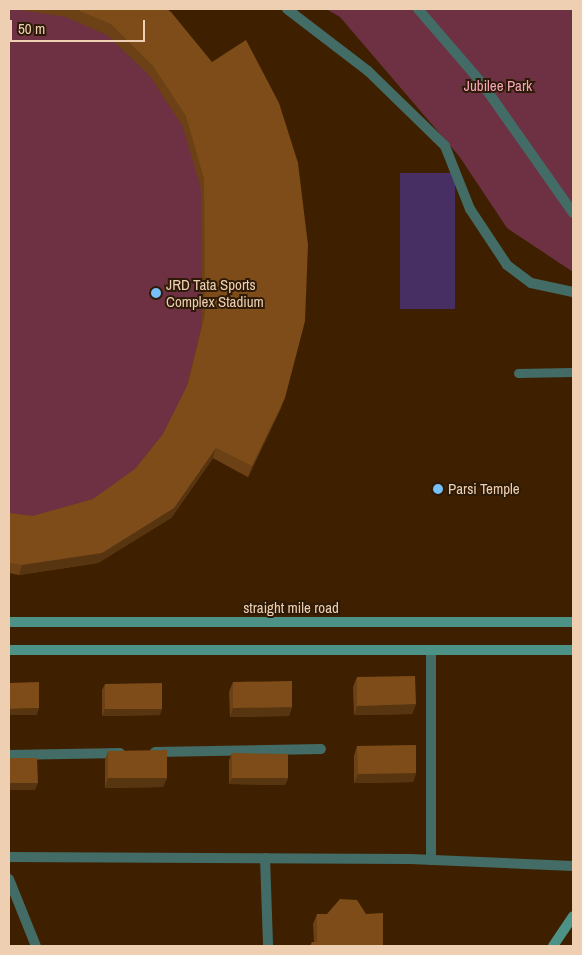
<!DOCTYPE html>
<html>
<head>
<meta charset="utf-8">
<style>
	body { margin:0 }
	#map { position:relative; width:582px; height:955px; overflow:hidden; background:#3e2000; font-family:"Archivo Narrow",sans-serif }
	div>[style] { position:absolute }
	.green>* { inset:0; background:#6e3043 }
	.water>* { inset:0; background:#472e63 }
	.lane>* { height:9px; margin:-4.5px; padding:0 4.5px; transform-origin:4.5px; border-radius:4.5px; background:#426c65 }
	.street>* { height:10px; margin:-5px; padding:0 5px; transform-origin:5px; border-radius:5px; background:#426c65 }
	.secondary>* { height:10px; margin:-5px; padding:0 5px; transform-origin:5px; border-radius:5px; background:#4c9287 }
	.wall>* { inset:0; background:#6c4115 }
	.shaded-wall>* { inset:0; background:#583511 }
	.building>* { inset:0; background:#7d4c18 }
	.dots>* { width:14px; height:14px; translate:-50% -50%; box-sizing:border-box; border:2px solid #2d1a07; border-radius:50% }
	span { translate:-50% -50%; white-space:nowrap; text-align:center; line-height:1.15; -webkit-text-stroke:4px #2d1a07; paint-order:stroke }
	.park-label { font-size:15px; color:#f6a6ba }
	.poi-label { font-size:15px; color:#efcfb2 }
	.left { translate:0 -50%; text-align:left }
	.street-label { font-size:15px; color:#efcfb2 }
	.frame { position:absolute; inset:0; border:10px solid #efcfb2; pointer-events:none }
	.scale { position:absolute; left:10px; top:20px; width:135px; height:22px; box-sizing:border-box; border:2px solid #efcfb2; border-top:0; padding-left:6px; font-size:15px; line-height:18px; white-space:nowrap; color:#efcfb2; -webkit-text-stroke:4px #2d1a07; paint-order:stroke }
</style>
</head>
<body>
<div id="map">
	<div class="green">
		<div style="clip-path:polygon(9px 9px,152px 9px,302px 331px,281px 408px,248px 477px,213px 458px,171px 518px,9px 573px)"></div>
		<div style="clip-path:polygon(326px 9px,573px 9px,573px 272px,507px 228px,459px 156px,340px 17px)"></div>
	</div>
	<div class="water">
		<div style="clip-path:polygon(400px 173px,455px 173px,455px 309px,400px 309px)"></div>
	</div>
	<div class="lane">
		<div style="left:518px;top:373px;width:55px;rotate:-1deg"></div>
	</div>
	<div class="street">
		<div style="left:287px;top:9px;width:102px;rotate:37.4deg"></div>
		<div style="left:368px;top:71px;width:107px;rotate:44.2deg"></div>
		<div style="left:445px;top:146px;width:68px;rotate:68.4deg"></div>
		<div style="left:470px;top:209px;width:67px;rotate:56.5deg"></div>
		<div style="left:507px;top:265px;width:30px;rotate:37deg"></div>
		<div style="left:531px;top:283px;width:43px;rotate:12.1deg"></div>
		<div style="left:418px;top:9px;width:96px;rotate:49.2deg"></div>
		<div style="left:481px;top:82px;width:160px;rotate:54.9deg"></div>
		<div style="left:431px;top:651px;width:209px;rotate:90deg"></div>
		<div style="left:155px;top:752px;width:166px;rotate:-1deg"></div>
		<div style="left:9px;top:755px;width:111px;rotate:-1deg"></div>
		<div style="left:9px;top:857px;width:401px;rotate:0.3deg"></div>
		<div style="left:410px;top:859px;width:163px;rotate:2.5deg"></div>
		<div style="left:265px;top:858px;width:88px;rotate:88deg"></div>
		<div style="left:9px;top:879px;width:72px;rotate:68.1deg"></div>
	</div>
	<div class="secondary">
		<div style="left:9px;top:622px;width:564px"></div>
		<div style="left:9px;top:650px;width:564px"></div>
		<div style="left:553px;top:946px;width:36px;rotate:-56deg"></div>
	</div>
	<div class="wall">
		<div style="clip-path:polygon(14px 9px,167px 9px,281px 408px,248px 477px,213px 458px,171px 518px,98px 563px,19px 575px,9px 573px,9px 513px,33px 516px,93px 499px,135px 469px,163px 434px,186px 389px,202px 324px,201px 189px,183px 127px,150px 76px,107px 35px,66px 17px)"></div>
		<div style="clip-path:polygon(357px 677px,416px 704px,412px 714px,354px 715px,353px 687px)"></div>
		<div style="clip-path:polygon(233px 682px,292px 707px,289px 716px,230px 717px,229px 692px)"></div>
		<div style="clip-path:polygon(105px 684px,160px 715px,102px 716px,102px 690px)"></div>
		<div style="clip-path:polygon(357px 746px,416px 773px,413px 782px,354px 783px,354px 756px)"></div>
		<div style="clip-path:polygon(108px 751px,167px 778px,163px 787px,105px 788px,105px 760px)"></div>
		<div style="clip-path:polygon(232px 753px,288px 778px,285px 785px,229px 784px,229px 760px)"></div>
		<div style="clip-path:polygon(317px 914px,383px 946px,310px 946px,312px 942px,314px 942px,313px 924px)"></div>
	</div>
	<div class="shaded-wall">
		<div style="clip-path:polygon(285px 398px,281px 408px,248px 477px,252px 466px)"></div>
		<div style="clip-path:polygon(216px 448px,213px 458px,171px 518px,98px 563px,19px 575px,22px 565px)"></div>
		<div style="clip-path:polygon(416px 704px,412px 714px,354px 715px,357px 706px)"></div>
		<div style="clip-path:polygon(292px 707px,289px 716px,230px 717px,233px 708px)"></div>
		<div style="clip-path:polygon(39px 708px,37px 715px,9px 715px,9px 709px)"></div>
		<div style="clip-path:polygon(105px 709px,162px 709px,160px 715px,102px 716px)"></div>
		<div style="clip-path:polygon(416px 773px,413px 782px,354px 783px,358px 774px)"></div>
		<div style="clip-path:polygon(108px 778px,167px 778px,163px 787px,105px 788px)"></div>
		<div style="clip-path:polygon(232px 778px,288px 778px,285px 785px,229px 784px)"></div>
		<div style="clip-path:polygon(9px 783px,38px 783px,35px 790px,9px 790px)"></div>
	</div>
	<div class="building">
		<div style="clip-path:polygon(75px 9px,167px 9px,171px 12px,212px 62px,246px 40px,279px 103px,298px 163px,308px 245px,305px 321px,285px 398px,252px 466px,216px 448px,174px 508px,102px 553px,22px 565px,9px 563px,9px 513px,33px 516px,93px 499px,135px 469px,163px 434px,188px 384px,205px 314px,204px 179px,186px 116px,153px 66px,111px 24px)"></div>
		<div style="clip-path:polygon(415px 676px,416px 704px,357px 706px,357px 677px)"></div>
		<div style="clip-path:polygon(292px 681px,292px 707px,233px 708px,233px 682px)"></div>
		<div style="clip-path:polygon(39px 682px,39px 708px,9px 709px,9px 683px)"></div>
		<div style="clip-path:polygon(162px 683px,162px 709px,105px 709px,105px 684px)"></div>
		<div style="clip-path:polygon(416px 745px,416px 773px,358px 774px,357px 746px)"></div>
		<div style="clip-path:polygon(167px 750px,167px 778px,108px 778px,108px 751px)"></div>
		<div style="clip-path:polygon(232px 753px,288px 754px,288px 778px,232px 778px)"></div>
		<div style="clip-path:polygon(9px 758px,37px 758px,38px 783px,9px 783px)"></div>
		<div style="clip-path:polygon(340px 899px,357px 900px,366px 914px,383px 913px,383px 946px,311px 946px,312px 942px,317px 942px,317px 914px,327px 914px)"></div>
	</div>
	<div class="dots">
		<div style="left:156px;top:293px;background:#77bff7"></div>
		<div style="left:438px;top:489px;background:#77bff7"></div>
	</div>
	<div class="park-label">
		<span style="left:498px;top:86px">Jubilee Park</span>
	</div>
	<div class="poi-label">
		<span class="left" style="left:166px;top:293px">JRD Tata Sports<br>Complex Stadium</span>
		<span class="left" style="left:448px;top:489px">Parsi Temple</span>
	</div>
	<div class="street-label">
		<span style="left:291px;top:608px">straight mile road</span>
	</div>
	<div class="frame"></div>
	<div class="scale">50 m</div>
</div>
</body>
</html>
